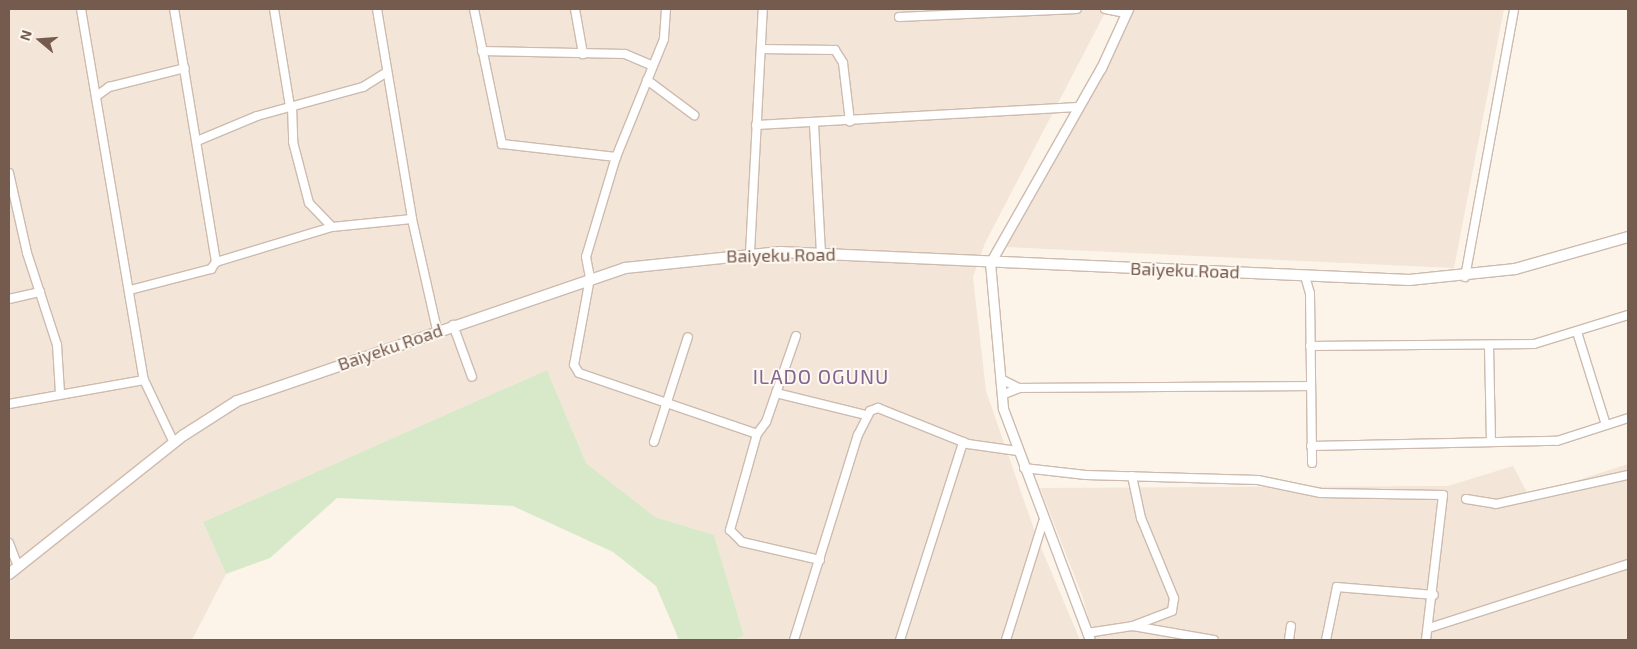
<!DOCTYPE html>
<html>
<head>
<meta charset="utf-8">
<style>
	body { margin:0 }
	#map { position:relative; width:1637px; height:649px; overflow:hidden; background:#fcf4e9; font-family:"Exo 2",sans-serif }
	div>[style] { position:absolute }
	.residential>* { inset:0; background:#f3e5d8 }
	.green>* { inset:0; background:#d7e9c8 }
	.roads { filter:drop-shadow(1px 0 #cdbbaf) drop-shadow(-1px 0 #cdbbaf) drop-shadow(0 1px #cdbbaf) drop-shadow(0 -1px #cdbbaf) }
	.minor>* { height:8px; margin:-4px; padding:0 4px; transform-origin:4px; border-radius:4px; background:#fff }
	.tertiary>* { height:9px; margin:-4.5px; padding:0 4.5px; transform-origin:4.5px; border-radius:4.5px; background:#fff }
	.secondary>* { height:10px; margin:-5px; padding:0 5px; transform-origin:5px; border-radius:5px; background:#fff }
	span { translate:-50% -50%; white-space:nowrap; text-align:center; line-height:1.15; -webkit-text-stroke:4px #fef8f0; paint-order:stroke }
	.street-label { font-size:18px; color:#755a4e }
	.quarter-label { font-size:20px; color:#806691; letter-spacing:1px }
	.frame { position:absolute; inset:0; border:10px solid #755a4e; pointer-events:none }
	.north { position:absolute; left:15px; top:15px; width:50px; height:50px; -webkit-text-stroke:4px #fef8f0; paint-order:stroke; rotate:288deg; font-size:14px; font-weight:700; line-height:20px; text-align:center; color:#755a4e }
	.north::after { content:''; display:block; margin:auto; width:18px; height:22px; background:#755a4e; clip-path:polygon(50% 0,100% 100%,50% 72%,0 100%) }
</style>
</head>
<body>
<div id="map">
	<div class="residential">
		<div style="clip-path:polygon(9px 9px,1107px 9px,985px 243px,973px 277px,986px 391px,1037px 538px,1080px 640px,734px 640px,744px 636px,714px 535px,655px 517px,586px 463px,547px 370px,203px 522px,226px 574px,192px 640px,9px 640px)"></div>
		<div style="clip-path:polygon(1132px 9px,1504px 9px,1454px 268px,1005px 247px,1111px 56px)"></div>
		<div style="clip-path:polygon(1628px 464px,1628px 640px,1094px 640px,1082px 595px,1040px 488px,1448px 486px,1513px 466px,1529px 496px)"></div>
	</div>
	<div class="green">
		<div style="clip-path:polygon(547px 370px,586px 463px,655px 517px,714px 535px,744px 636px,734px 640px,679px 640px,656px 586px,613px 552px,513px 506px,337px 498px,270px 558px,226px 574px,203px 522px)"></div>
	</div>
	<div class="roads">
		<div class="minor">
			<div style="left:81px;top:9px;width:376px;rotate:80.4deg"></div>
			<div style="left:144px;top:380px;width:70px;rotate:64.5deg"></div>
			<div style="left:274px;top:9px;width:99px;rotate:80.7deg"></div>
			<div style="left:377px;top:9px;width:213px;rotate:80.5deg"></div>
			<div style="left:412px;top:219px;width:114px;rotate:77.3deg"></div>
			<div style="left:474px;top:9px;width:138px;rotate:78.3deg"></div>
			<div style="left:502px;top:144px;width:115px;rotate:6.5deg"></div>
			<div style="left:575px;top:9px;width:46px;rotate:79.9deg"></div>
			<div style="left:666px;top:9px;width:30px;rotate:94deg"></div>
			<div style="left:664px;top:39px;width:127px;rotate:112.1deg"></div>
			<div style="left:616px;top:157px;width:104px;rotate:106.7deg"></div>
			<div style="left:586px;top:257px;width:21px;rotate:79deg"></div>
			<div style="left:590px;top:278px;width:88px;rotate:100.4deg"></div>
			<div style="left:574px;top:365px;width:9px;rotate:58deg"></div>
			<div style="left:579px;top:373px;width:188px;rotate:18.9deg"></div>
			<div style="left:1105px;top:9px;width:21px;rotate:11deg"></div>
			<div style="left:899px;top:17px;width:178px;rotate:-2.6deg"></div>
			<div style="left:761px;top:49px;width:74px;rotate:0.8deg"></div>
			<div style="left:835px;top:50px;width:15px;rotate:58deg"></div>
			<div style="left:843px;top:63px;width:59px;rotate:83.2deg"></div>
			<div style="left:482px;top:51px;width:143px;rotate:1.2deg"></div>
			<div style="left:625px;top:54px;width:30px;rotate:23deg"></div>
			<div style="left:647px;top:80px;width:59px;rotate:36.7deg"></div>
			<div style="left:98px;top:95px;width:14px;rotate:-36deg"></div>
			<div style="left:109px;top:87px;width:78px;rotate:-14deg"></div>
			<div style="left:292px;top:106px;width:36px;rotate:88deg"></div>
			<div style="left:293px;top:142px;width:63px;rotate:75.3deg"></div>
			<div style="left:309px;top:203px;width:33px;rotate:46deg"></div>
			<div style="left:814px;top:124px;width:129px;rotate:86.9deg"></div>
			<div style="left:756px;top:125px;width:323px;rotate:-3.2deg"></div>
			<div style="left:197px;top:141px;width:65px;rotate:-22.6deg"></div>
			<div style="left:257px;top:116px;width:110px;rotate:-15.3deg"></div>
			<div style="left:363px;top:87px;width:28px;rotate:-32deg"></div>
			<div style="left:9px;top:173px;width:82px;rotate:77.3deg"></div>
			<div style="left:27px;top:253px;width:97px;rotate:71.9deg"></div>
			<div style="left:57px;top:345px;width:48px;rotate:86.4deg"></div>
			<div style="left:750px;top:253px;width:244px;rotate:-87deg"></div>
			<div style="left:216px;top:262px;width:121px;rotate:-16.8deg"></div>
			<div style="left:332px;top:227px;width:80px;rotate:-5.7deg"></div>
			<div style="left:1305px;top:276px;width:18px;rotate:74deg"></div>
			<div style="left:1310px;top:293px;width:170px;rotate:89.3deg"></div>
			<div style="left:1465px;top:277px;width:272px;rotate:-79.6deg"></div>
			<div style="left:130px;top:290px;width:84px;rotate:-14.5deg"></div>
			<div style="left:211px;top:269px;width:9px;rotate:-54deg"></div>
			<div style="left:216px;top:262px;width:256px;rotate:-99.4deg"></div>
			<div style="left:9px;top:299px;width:32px;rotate:-13deg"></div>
			<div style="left:453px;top:325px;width:55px;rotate:69.9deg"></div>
			<div style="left:1577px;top:332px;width:97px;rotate:72.7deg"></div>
			<div style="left:796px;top:336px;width:91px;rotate:109.2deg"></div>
			<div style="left:766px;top:422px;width:15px;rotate:127deg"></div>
			<div style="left:757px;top:434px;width:100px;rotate:105.7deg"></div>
			<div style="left:730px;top:530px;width:17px;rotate:45deg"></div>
			<div style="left:742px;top:542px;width:80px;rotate:13deg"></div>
			<div style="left:1310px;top:346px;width:224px;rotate:-0.5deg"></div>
			<div style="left:1534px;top:344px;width:98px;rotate:-17.1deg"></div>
			<div style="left:1489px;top:346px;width:94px;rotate:88.8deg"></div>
			<div style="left:1001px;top:379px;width:20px;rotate:27deg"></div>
			<div style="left:776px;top:393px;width:93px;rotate:13.7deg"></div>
			<div style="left:1002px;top:395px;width:18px;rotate:-22deg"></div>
			<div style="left:1019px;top:388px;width:292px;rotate:-0.4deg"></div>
			<div style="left:9px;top:404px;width:137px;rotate:-10.1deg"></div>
			<div style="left:654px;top:442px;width:110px;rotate:-72.1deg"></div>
			<div style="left:1311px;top:446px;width:246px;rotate:-1.2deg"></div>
			<div style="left:1557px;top:441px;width:75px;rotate:-17.9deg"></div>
			<div style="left:1024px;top:468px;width:62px;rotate:6.4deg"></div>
			<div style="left:1086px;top:475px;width:172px;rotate:1.7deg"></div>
			<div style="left:1258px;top:480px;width:64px;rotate:11.7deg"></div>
			<div style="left:1321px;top:493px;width:122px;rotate:0.9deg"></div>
			<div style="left:1443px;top:495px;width:146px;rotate:96.7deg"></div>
			<div style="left:1132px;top:476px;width:43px;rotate:77.9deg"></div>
			<div style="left:1141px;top:518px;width:87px;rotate:67.6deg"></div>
			<div style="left:1174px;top:598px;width:13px;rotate:99deg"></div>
			<div style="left:1172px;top:611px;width:42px;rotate:159deg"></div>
			<div style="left:1466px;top:499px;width:30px;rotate:9deg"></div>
			<div style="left:1496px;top:504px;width:135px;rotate:-12.4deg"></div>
			<div style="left:9px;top:543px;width:25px;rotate:69deg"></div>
			<div style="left:1429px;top:628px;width:209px;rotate:-17.8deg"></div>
			<div style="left:1087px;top:633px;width:47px;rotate:-8.7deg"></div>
			<div style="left:1133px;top:626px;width:82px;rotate:9.8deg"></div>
			<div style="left:794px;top:640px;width:215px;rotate:-72.7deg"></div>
			<div style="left:858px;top:435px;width:27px;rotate:-63deg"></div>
			<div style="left:870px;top:411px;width:9px;rotate:-21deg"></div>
			<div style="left:878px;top:408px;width:97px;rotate:21.8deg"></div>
			<div style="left:968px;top:444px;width:50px;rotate:8deg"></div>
			<div style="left:900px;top:640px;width:208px;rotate:-72.3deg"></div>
			<div style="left:1006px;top:640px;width:124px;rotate:-72.6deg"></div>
			<div style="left:1289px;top:640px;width:14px;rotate:-82deg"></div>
			<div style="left:1326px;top:640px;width:54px;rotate:-78.3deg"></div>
			<div style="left:1337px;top:587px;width:97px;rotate:4.7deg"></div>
		</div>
		<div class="tertiary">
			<div style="left:1090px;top:640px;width:248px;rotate:-110.6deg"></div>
			<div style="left:1003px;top:408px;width:146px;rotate:-95.1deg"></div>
			<div style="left:990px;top:263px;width:224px;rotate:-60.4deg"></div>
			<div style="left:1101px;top:68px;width:65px;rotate:-65.4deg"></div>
		</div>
		<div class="secondary">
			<div style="left:9px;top:574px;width:223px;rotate:-38.5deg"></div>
			<div style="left:184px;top:435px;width:63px;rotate:-32.7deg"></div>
			<div style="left:237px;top:401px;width:410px;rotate:-18.9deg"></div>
			<div style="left:625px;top:268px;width:156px;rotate:-5.9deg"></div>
			<div style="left:780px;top:252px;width:630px;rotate:2.55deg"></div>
			<div style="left:1409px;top:280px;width:107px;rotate:-5.9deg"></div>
			<div style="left:1515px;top:269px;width:117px;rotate:-15.8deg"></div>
		</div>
	</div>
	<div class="street-label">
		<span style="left:781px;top:255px;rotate:-1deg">Baiyeku Road</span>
		<span style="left:1185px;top:270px;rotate:2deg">Baiyeku Road</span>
		<span style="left:390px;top:347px;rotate:-19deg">Baiyeku Road</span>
	</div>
	<div class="quarter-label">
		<span style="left:821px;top:376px">ILADO OGUNU</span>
	</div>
	<div class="frame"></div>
	<div class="north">N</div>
</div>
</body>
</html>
